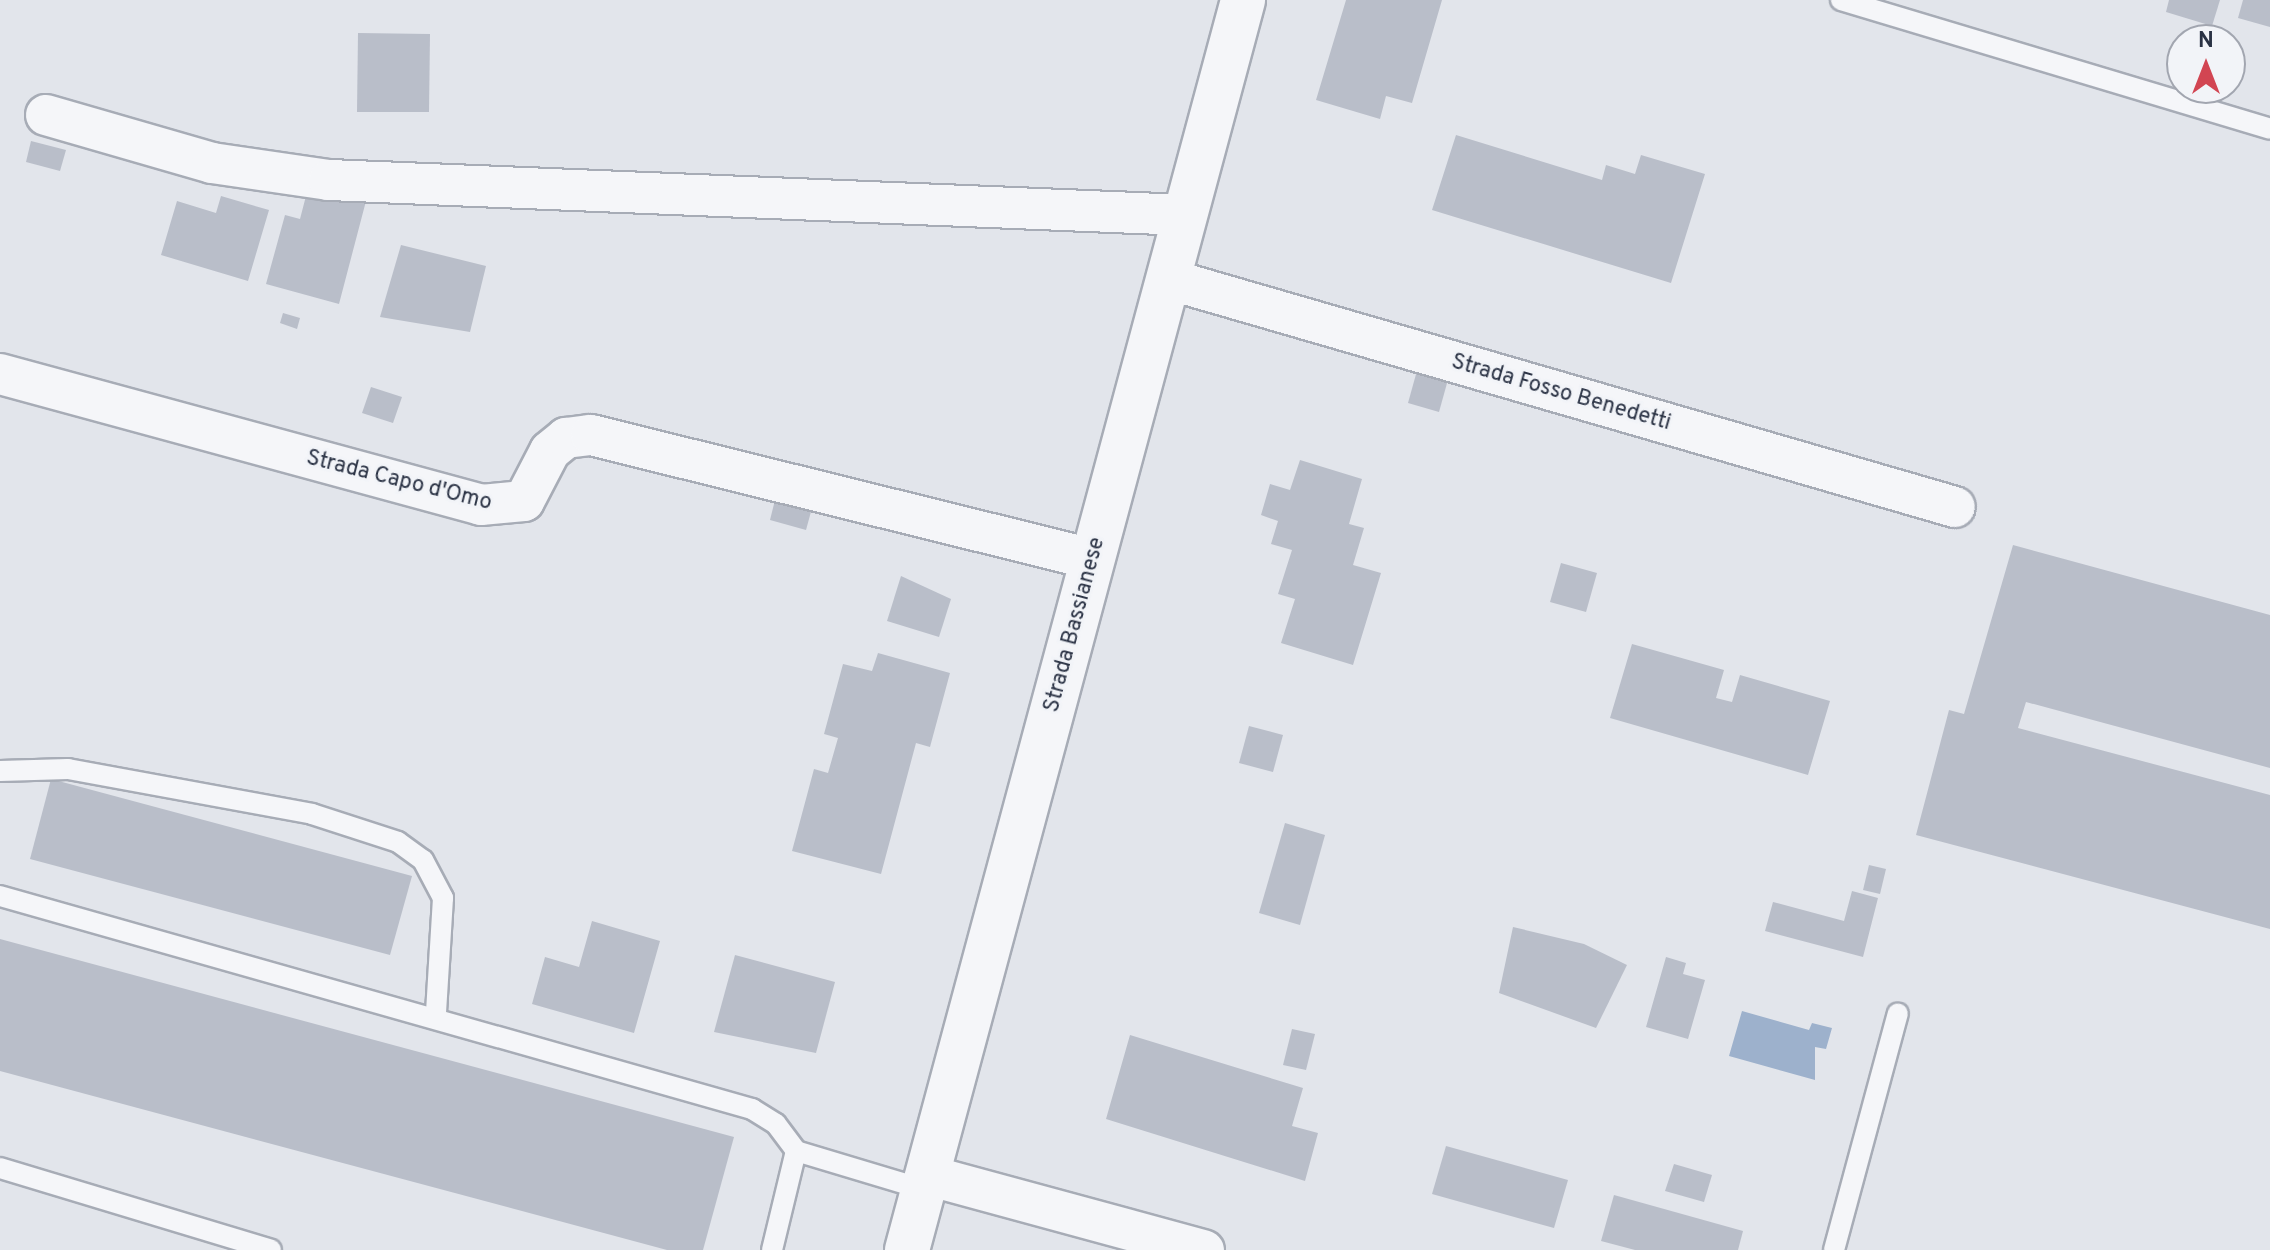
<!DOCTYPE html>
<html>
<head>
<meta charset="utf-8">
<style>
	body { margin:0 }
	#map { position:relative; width:2270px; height:1250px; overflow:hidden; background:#e2e5eb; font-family:Overpass,sans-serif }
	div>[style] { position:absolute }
	.water>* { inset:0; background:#9db1cc }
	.building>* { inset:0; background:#b9bec9 }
	.roads { filter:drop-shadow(2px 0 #a7acb6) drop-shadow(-2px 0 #a7acb6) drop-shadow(0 2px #a7acb6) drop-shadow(0 -2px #a7acb6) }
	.service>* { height:20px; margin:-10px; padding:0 10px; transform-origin:10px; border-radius:10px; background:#f5f6f9 }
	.minor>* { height:40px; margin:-20px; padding:0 20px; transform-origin:20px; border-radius:20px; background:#f5f6f9 }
	.tertiary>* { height:44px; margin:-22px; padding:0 22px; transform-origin:22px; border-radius:22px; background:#f5f6f9 }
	span { translate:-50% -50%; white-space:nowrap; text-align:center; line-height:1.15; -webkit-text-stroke:6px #f2f4f8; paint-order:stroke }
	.street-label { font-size:22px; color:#2a3244 }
	.north { position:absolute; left:2166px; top:24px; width:80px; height:80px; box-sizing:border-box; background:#f2f4f8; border:2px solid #a2a6b0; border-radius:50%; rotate:0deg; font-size:22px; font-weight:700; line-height:32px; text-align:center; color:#2a3244 }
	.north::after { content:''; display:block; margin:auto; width:28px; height:36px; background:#d24552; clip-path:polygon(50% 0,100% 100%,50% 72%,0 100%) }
</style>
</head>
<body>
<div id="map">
	<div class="water">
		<div style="clip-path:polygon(1742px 1011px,1809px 1030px,1812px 1023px,1832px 1028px,1826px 1049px,1815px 1047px,1815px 1080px,1729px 1056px)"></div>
	</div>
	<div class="building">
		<div style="clip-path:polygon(1346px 0,1442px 0,1412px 103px,1386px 96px,1380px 119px,1316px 100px)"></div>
		<div style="clip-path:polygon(2169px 0,2220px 0,2212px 26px,2166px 12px)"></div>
		<div style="clip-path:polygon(2243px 0,2270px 0,2270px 27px,2238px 18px)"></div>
		<div style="clip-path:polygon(358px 33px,430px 34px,429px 112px,357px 112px)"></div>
		<div style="clip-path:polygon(1456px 135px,1602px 180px,1606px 165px,1635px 174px,1641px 155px,1705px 174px,1671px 283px,1432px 210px)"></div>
		<div style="clip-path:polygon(31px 141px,66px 150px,60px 171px,26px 162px)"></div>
		<div style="clip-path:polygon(307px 192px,366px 201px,339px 304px,266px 284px,285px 215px,300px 219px)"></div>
		<div style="clip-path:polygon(221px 196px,269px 210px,248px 281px,161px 255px,177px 201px,216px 213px)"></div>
		<div style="clip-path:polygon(401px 245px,486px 266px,470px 332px,380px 317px)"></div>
		<div style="clip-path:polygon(283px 313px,300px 318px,297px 329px,280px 323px)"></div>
		<div style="clip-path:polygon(1418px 367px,1449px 376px,1439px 412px,1408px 403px)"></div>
		<div style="clip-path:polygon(371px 387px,402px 397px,393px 423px,362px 413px)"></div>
		<div style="clip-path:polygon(1300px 460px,1362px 479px,1349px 524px,1364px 528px,1353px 565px,1381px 573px,1353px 665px,1281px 643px,1295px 599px,1278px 594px,1292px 550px,1271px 544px,1278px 521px,1261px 515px,1270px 484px,1290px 490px)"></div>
		<div style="clip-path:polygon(778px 488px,815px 497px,806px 530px,770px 520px)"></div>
		<div style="clip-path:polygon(2013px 545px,2270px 615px,2270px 768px,2026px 702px,2018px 728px,2270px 795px,2270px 929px,1916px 835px,1949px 710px,1964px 714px)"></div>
		<div style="clip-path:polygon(1561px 563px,1597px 573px,1586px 612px,1550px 602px)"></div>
		<div style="clip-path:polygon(901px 576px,951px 599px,939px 637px,887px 621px)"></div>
		<div style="clip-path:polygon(1632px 644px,1724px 670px,1716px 698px,1732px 702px,1740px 675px,1830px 701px,1808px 775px,1610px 718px)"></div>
		<div style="clip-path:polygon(878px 653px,950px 673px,930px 747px,916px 743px,881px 874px,792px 851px,814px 769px,828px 773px,838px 738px,824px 734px,843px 664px,872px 671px)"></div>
		<div style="clip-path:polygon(1249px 726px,1283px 735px,1273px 772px,1239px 763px)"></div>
		<div style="clip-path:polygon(51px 779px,412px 876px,390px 955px,30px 859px)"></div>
		<div style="clip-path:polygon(1285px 823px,1325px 835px,1300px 925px,1259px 913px)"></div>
		<div style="clip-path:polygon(1869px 865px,1886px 869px,1880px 894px,1863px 890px)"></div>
		<div style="clip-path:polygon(1852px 891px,1878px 898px,1863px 957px,1765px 931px,1773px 902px,1844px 921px)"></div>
		<div style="clip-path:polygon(592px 921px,660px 941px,634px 1033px,532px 1004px,545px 957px,579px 967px)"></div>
		<div style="clip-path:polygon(1513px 927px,1584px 944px,1627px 965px,1596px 1028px,1499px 993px)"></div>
		<div style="clip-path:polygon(0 939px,734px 1137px,703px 1250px,667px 1250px,0 1071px)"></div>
		<div style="clip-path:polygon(735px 955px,835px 982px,816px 1053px,714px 1032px)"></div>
		<div style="clip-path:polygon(1666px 957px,1686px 963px,1683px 974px,1705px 980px,1688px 1039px,1646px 1027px)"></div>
		<div style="clip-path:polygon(1292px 1029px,1315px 1034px,1306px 1070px,1283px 1065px)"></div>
		<div style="clip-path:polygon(1130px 1035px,1303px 1088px,1292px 1126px,1318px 1133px,1305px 1181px,1106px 1119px)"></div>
		<div style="clip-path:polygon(1446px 1146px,1568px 1180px,1554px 1228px,1432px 1194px)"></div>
		<div style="clip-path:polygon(1674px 1164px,1712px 1175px,1704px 1202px,1665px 1191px)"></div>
		<div style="clip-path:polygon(1614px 1195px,1743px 1231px,1738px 1250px,1635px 1250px,1601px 1241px)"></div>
	</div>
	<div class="roads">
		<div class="service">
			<div style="left:1841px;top:0;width:448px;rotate:16.7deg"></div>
			<div style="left:0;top:771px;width:68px;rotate:-1.7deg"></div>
			<div style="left:68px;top:769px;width:248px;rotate:10.4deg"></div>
			<div style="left:312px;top:814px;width:90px;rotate:18deg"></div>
			<div style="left:398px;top:842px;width:31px;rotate:36deg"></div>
			<div style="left:423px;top:860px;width:43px;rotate:62.2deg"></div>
			<div style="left:443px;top:898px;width:116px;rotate:93.5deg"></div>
			<div style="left:0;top:896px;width:782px;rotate:15.81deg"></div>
			<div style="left:752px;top:1109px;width:28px;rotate:32deg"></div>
			<div style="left:776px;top:1124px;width:34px;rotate:53deg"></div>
			<div style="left:796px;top:1151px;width:133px;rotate:16.7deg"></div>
			<div style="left:0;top:1168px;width:283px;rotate:16.8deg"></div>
			<div style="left:772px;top:1250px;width:102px;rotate:-76.4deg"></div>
			<div style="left:1834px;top:1250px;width:245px;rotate:-74.9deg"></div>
		</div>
		<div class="minor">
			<div style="left:46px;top:115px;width:173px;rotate:16.1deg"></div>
			<div style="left:212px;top:163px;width:118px;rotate:8.3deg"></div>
			<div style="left:329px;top:180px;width:857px;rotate:2.34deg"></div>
			<div style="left:1168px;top:279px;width:819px;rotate:16.16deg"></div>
			<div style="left:0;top:374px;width:499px;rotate:15.2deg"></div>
			<div style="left:481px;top:505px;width:43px;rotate:-5.3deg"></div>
			<div style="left:524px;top:501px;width:56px;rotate:-62.5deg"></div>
			<div style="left:550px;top:451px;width:21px;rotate:-39deg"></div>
			<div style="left:566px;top:438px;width:25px;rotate:-7deg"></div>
			<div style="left:591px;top:435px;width:516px;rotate:13.9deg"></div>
			<div style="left:927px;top:1175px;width:287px;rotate:15.2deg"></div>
		</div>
		<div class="tertiary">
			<div style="left:907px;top:1250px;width:1294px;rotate:-74.95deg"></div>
		</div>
	</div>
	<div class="street-label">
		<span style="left:1561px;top:393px;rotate:16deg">Strada Fosso Benedetti</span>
		<span style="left:399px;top:481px;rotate:14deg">Strada Capo d'Omo</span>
		<span style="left:1075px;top:625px;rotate:-75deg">Strada Bassianese</span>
	</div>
	<div class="north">N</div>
</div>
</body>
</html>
